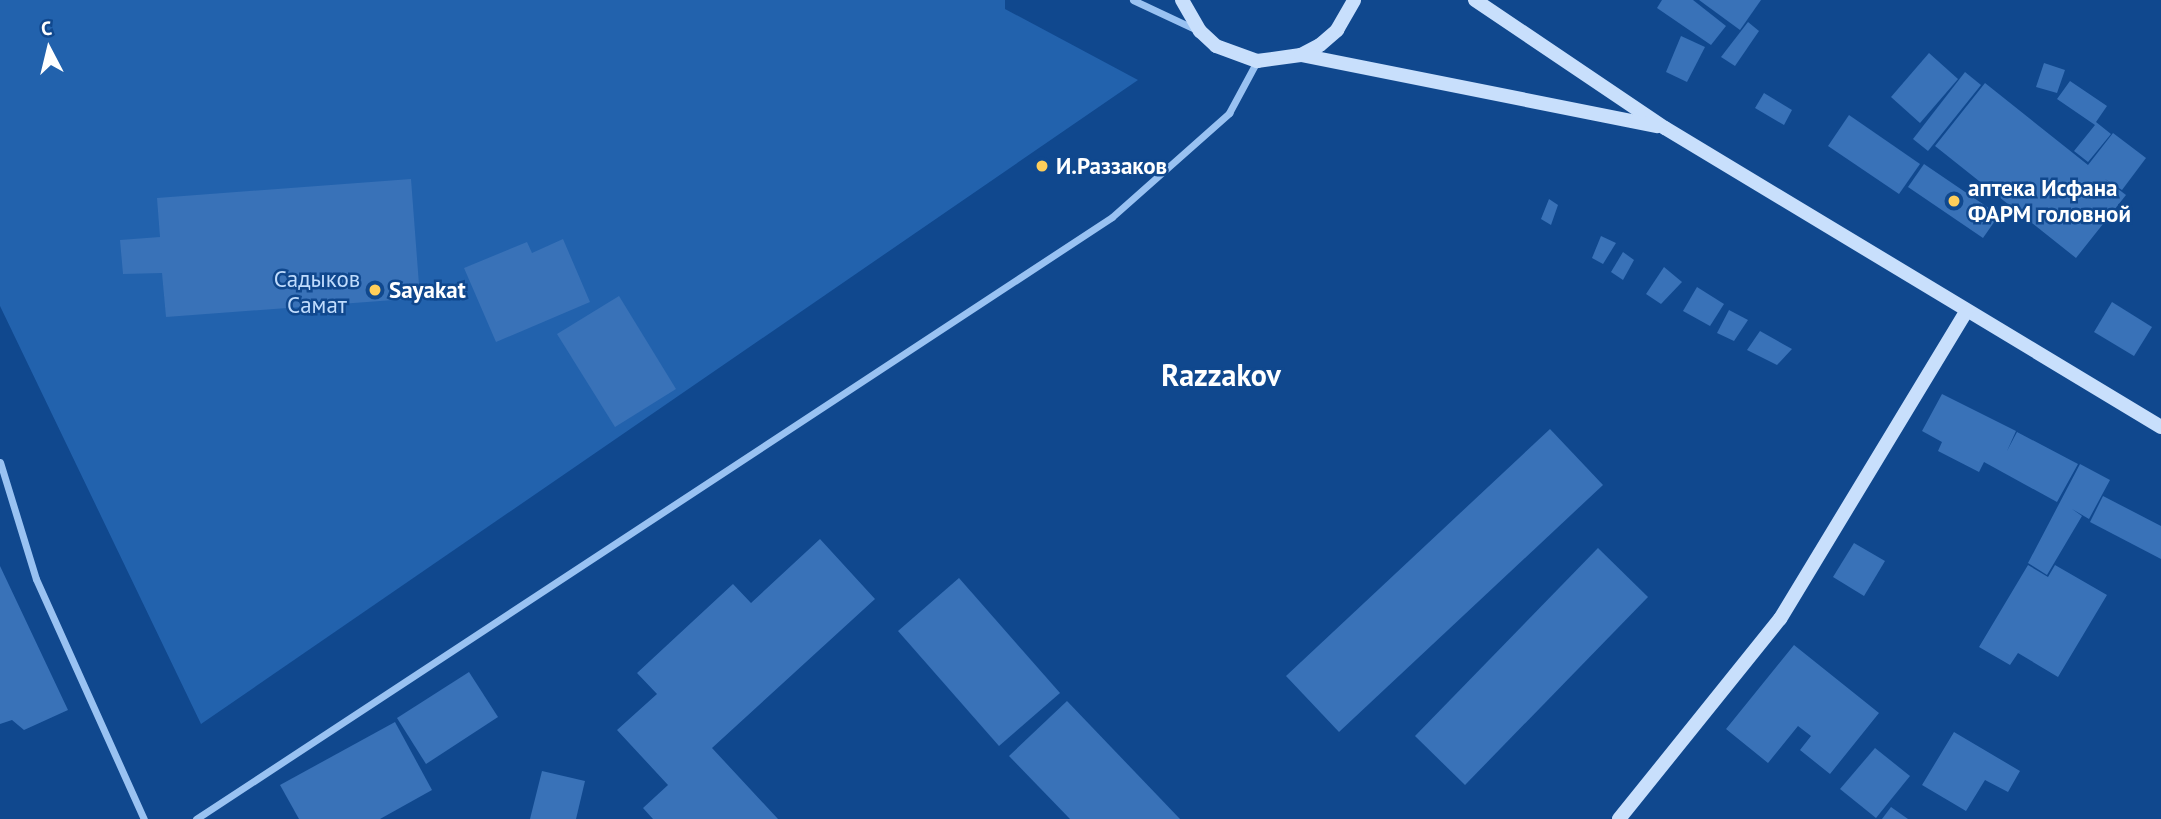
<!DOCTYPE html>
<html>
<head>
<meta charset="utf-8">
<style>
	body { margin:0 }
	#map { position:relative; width:2161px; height:819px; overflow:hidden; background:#10488e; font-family:"PT Sans",sans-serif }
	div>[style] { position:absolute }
	.green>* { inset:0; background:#2262ad }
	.building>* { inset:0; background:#3972b8 }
	.street>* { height:7px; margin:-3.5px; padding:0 3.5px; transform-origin:3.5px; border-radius:3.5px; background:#99c2f2 }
	.secondary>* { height:14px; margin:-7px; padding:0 7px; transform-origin:7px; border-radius:7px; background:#c8dffc }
	.dots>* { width:19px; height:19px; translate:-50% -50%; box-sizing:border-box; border:4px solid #10488e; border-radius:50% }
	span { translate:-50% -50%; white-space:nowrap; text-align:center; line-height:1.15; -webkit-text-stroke:5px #10488e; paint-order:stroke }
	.poi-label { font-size:23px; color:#fff; font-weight:700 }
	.left { translate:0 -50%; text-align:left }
	.park-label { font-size:23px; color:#c0dcfd }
	.district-label { font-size:30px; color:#fff; font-weight:700 }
	.north { position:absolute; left:14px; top:14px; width:70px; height:70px; -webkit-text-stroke:5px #10488e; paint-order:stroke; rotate:353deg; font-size:19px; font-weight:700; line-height:28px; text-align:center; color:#fff }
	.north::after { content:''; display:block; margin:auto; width:24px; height:32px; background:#fff; clip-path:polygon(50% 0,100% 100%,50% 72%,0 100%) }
</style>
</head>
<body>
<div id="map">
	<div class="green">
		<div style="clip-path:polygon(0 0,1005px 0,1005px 9px,1138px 80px,201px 724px,0 306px)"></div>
	</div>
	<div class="building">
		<div style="clip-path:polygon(1662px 0,1693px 0,1726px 26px,1711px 45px,1657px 8px)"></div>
		<div style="clip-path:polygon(1699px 0,1761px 0,1740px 30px)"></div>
		<div style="clip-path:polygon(1748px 22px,1759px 31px,1735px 66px,1721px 57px)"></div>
		<div style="clip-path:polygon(1681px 36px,1705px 47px,1687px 82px,1666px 72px)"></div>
		<div style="clip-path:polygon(1929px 53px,1958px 79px,1920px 123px,1891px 97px)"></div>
		<div style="clip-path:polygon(2044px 63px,2065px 70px,2057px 93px,2036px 87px)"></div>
		<div style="clip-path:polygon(1965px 72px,1981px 85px,1928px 151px,1913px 139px)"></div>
		<div style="clip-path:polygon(2070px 81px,2107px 106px,2096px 122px,2111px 134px,2088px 162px,2074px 151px,2095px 125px,2057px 99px)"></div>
		<div style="clip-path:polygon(1985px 83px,2088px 165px,2113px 133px,2146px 158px,2122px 190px,2105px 179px,2126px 195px,2076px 258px,1935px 146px)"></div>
		<div style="clip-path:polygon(1764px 93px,1792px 110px,1784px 125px,1755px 108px)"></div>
		<div style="clip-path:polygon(1849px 115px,1920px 164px,1899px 194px,1828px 146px)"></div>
		<div style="clip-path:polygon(1924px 164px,1999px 215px,1983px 238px,1908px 187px)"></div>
		<div style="clip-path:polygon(411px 179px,420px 298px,166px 317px,162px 273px,123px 274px,120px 240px,160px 237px,157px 198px)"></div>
		<div style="clip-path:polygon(1549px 199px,1558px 205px,1551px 225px,1541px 219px)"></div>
		<div style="clip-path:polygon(1601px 236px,1616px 243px,1603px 264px,1592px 258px)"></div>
		<div style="clip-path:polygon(563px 239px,590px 302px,496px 342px,464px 268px,527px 242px,532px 253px)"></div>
		<div style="clip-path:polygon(1623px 252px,1634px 260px,1623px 280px,1611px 272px)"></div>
		<div style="clip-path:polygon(1664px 267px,1682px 282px,1661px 304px,1646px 294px)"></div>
		<div style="clip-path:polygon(1697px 287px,1724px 304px,1710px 326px,1683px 311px)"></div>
		<div style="clip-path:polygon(619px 296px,676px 389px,615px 427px,557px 334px)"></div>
		<div style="clip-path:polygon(2112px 302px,2152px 327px,2134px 356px,2094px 332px)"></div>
		<div style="clip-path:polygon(1729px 310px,1748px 320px,1734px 341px,1717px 333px)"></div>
		<div style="clip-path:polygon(1760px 331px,1792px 349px,1777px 365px,1747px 350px)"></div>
		<div style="clip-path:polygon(1942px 394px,2016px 431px,2007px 451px,2017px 432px,2078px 464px,2057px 502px,1984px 462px,1979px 472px,1938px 451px,1942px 442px,1922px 431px)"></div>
		<div style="clip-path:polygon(1550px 429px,1603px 485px,1339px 732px,1286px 676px)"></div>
		<div style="clip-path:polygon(2080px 464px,2110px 480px,2089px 519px,2072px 509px,2082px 516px,2047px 575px,2028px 563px)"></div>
		<div style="clip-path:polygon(2103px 496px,2161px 526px,2161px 559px,2090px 522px)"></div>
		<div style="clip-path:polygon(820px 539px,875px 599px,712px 748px,778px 819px,653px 819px,643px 808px,668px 785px,617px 730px,657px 694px,637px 673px,733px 584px,751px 603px)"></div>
		<div style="clip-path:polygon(1854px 543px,1885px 561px,1864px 596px,1833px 577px)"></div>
		<div style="clip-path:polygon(1598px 548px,1648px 597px,1465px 785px,1415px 736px)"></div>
		<div style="clip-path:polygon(2028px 565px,2048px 577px,2055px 565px,2107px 595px,2058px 677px,2018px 653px,2010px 665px,1979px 647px)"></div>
		<div style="clip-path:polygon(0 566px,68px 710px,24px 730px,12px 720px,0 724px)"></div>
		<div style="clip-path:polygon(959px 578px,1060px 693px,999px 746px,898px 631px)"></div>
		<div style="clip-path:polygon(1794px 645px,1879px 713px,1830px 774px,1800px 750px,1811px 736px,1798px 726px,1768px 763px,1726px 729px)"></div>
		<div style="clip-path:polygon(469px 672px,498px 717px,426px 764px,397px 718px)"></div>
		<div style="clip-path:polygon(1067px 701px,1180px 819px,1070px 819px,1009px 756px)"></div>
		<div style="clip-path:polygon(395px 722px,432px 790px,380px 819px,299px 819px,280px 785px)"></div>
		<div style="clip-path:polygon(1954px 732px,2020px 771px,2008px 792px,1985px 780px,1966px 811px,1922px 785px)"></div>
		<div style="clip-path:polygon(1875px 748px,1910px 776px,1876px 818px,1840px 789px)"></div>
		<div style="clip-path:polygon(542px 771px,585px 781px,576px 819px,530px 819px)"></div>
		<div style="clip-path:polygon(1891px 807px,1908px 819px,1882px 819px)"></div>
	</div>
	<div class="street">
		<div style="left:1133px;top:0;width:68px;rotate:25.1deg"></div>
		<div style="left:0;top:462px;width:122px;rotate:72.9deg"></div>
		<div style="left:36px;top:579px;width:263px;rotate:65.8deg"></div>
		<div style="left:196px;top:819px;width:1096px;rotate:-33.31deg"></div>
		<div style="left:1112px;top:217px;width:157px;rotate:-41.6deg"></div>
		<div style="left:1229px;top:113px;width:59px;rotate:-61.7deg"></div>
	</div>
	<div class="secondary">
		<div style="left:1182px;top:0;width:36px;rotate:60deg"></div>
		<div style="left:1200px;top:31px;width:22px;rotate:43deg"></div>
		<div style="left:1216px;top:46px;width:44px;rotate:20.1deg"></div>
		<div style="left:1257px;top:61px;width:44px;rotate:-7.8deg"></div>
		<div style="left:1301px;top:55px;width:21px;rotate:-28deg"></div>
		<div style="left:1320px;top:45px;width:23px;rotate:-41deg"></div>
		<div style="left:1337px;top:30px;width:34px;rotate:-60deg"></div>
		<div style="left:1475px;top:0;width:229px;rotate:34deg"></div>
		<div style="left:1665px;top:128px;width:579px;rotate:31.08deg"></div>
		<div style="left:1301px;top:55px;width:363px;rotate:11.3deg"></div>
		<div style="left:1619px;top:819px;width:257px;rotate:-51.2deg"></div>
		<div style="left:1780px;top:619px;width:359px;rotate:-58.8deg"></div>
	</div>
	<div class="dots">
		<div style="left:1042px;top:166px;background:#ffce5a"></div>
		<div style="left:1954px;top:201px;background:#ffce5a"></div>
		<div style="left:375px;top:290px;background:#ffce5a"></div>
	</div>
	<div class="poi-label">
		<span class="left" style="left:1056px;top:166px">И.Раззаков</span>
		<span class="left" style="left:1968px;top:201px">аптека Исфана<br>ФАРМ головной</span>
		<span class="left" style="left:389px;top:290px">Sayakat</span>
	</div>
	<div class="park-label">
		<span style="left:317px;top:292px">Садыков<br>Самат</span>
	</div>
	<div class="district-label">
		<span style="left:1221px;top:375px">Razzakov</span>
	</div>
	<div class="north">С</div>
</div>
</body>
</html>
